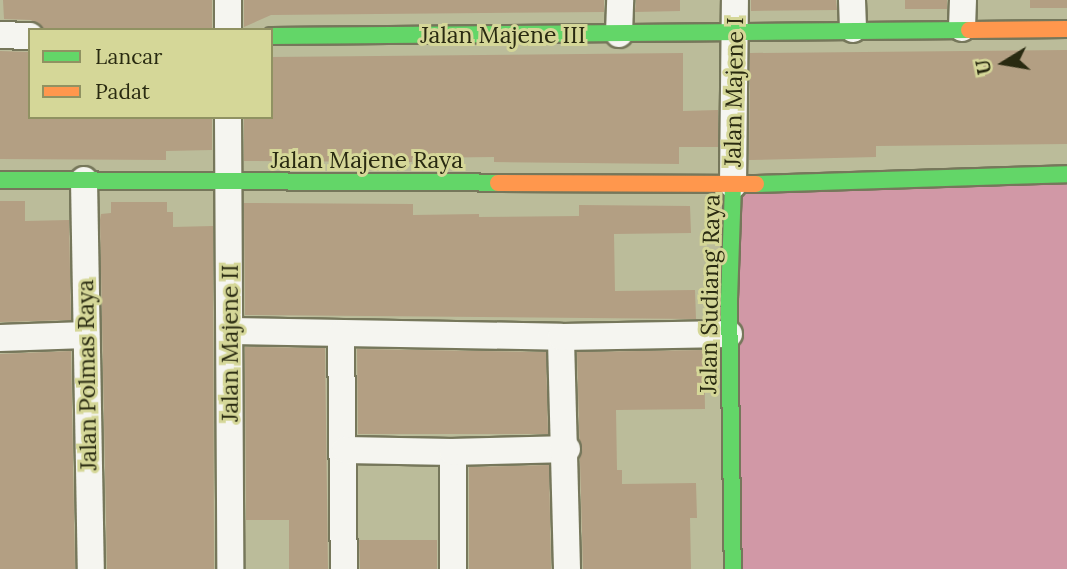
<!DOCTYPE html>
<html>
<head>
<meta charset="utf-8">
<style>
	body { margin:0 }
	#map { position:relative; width:1067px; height:569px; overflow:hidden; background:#bbbc9a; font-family:Lora,serif }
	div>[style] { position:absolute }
	.green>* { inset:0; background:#d198a6 }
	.building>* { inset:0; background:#b39f83 }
	.roads { filter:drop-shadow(2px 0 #76775b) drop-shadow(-2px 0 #76775b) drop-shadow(0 2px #76775b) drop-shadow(0 -2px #76775b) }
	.street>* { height:26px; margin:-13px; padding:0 13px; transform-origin:13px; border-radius:13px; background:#f5f5f0 }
	.fast>* { height:16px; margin:-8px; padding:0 8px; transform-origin:8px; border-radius:8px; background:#63d668 }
	.slow>* { height:16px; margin:-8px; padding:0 8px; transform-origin:8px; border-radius:8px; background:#ff974d }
	span { translate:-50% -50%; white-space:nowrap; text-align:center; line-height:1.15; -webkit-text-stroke:6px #d5d798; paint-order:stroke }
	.street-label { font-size:23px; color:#292a11 }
	.legend { position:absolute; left:28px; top:28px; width:245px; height:91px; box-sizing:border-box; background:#d5d798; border:2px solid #909262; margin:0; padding:9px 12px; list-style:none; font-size:21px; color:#292a11 }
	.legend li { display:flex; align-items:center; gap:14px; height:35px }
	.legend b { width:35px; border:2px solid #909262 }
	.north { position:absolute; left:969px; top:28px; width:70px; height:70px; -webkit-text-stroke:5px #d5d798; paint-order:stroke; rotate:259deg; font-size:19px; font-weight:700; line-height:28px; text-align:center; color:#292a11 }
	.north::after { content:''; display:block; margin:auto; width:24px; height:32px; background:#292a11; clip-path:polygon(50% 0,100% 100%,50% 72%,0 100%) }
</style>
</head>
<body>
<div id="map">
	<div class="green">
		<div style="clip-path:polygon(1067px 174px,1067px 569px,733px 569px,733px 185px)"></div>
	</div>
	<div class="building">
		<div style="clip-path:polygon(3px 0,212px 0,212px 29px,44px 30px,31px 20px,4px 19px)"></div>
		<div style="clip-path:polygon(244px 0,604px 0,604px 12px,271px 15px,244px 27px)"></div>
		<div style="clip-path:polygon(636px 0,680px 0,680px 11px,635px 12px)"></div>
		<div style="clip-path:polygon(751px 0,836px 0,837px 10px,751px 11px)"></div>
		<div style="clip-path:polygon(905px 0,947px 0,947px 9px,905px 9px)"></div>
		<div style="clip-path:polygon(1030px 0,1067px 0,1067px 8px,1030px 8px)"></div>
		<div style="clip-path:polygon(1067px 50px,1067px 144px,876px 146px,876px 157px,749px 160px,750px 53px)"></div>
		<div style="clip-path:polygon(0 51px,30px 52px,30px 117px,212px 117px,212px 150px,166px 151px,166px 160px,0 159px)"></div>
		<div style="clip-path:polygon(683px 53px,683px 111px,718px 110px,718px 147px,679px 147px,679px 164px,494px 162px,494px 157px,412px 158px,412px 162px,244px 161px,244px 117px,271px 117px,271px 57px)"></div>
		<div style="clip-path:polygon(0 201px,25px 201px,25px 221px,69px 220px,71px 320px,0 322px)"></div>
		<div style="clip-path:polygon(111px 202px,167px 202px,167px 212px,173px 212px,173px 227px,213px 226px,214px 569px,107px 569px,100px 220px,101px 214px,111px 213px)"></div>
		<div style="clip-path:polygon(244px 203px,413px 204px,413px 215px,479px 214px,479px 217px,579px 216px,579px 205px,690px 206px,691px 233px,614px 234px,615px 291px,695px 290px,696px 319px,245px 315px)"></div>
		<div style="clip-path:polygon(245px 347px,325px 348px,328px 569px,289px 569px,289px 520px,246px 520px)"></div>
		<div style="clip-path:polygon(357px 349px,546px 352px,548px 434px,358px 434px)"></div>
		<div style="clip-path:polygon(704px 350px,705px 409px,616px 410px,617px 470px,622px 470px,622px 484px,696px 483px,697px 518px,690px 518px,691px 569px,583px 569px,577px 352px)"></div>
		<div style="clip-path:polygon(71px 351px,75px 569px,0 569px,0 354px)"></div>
		<div style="clip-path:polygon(549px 465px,551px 569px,469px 569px,469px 467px)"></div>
		<div style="clip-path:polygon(359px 540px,437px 540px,437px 569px,360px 569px)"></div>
	</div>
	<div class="roads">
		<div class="street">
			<div style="left:852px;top:0;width:29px;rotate:88deg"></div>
			<div style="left:962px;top:28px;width:28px;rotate:-88deg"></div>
			<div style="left:228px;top:30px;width:30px;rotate:-90deg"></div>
			<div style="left:619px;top:34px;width:34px;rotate:-88deg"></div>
			<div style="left:0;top:35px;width:30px;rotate:2deg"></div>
			<div style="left:228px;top:117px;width:452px;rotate:89.7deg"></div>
			<div style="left:84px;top:180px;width:389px;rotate:89deg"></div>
			<div style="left:733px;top:185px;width:185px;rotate:-89.4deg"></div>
			<div style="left:232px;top:331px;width:329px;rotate:1deg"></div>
			<div style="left:341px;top:334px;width:235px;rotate:89.3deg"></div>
			<div style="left:0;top:338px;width:86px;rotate:-2deg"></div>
			<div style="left:345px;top:450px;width:108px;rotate:1.1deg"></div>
			<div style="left:453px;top:452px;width:117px;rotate:90deg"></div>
			<div style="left:453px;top:452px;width:114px;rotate:-1.5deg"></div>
			<div style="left:567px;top:569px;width:232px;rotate:-91.5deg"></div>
			<div style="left:561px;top:337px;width:168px;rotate:-1deg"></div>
		</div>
		<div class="fast">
			<div style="left:271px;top:36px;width:698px;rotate:-0.49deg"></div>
			<div style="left:0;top:180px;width:498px;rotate:0.3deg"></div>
			<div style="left:756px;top:184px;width:311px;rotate:-1.8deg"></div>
			<div style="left:733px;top:185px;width:113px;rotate:92deg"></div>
			<div style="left:729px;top:298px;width:271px;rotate:89.2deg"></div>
		</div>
		<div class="slow">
			<div style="left:969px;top:30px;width:98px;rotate:-0.6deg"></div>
			<div style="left:498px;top:183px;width:258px;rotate:0.2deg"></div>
		</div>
	</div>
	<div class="street-label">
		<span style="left:503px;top:35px">Jalan Majene III</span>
		<span style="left:734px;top:92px;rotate:-89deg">Jalan Majene I</span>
		<span style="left:367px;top:160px">Jalan Majene Raya</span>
		<span style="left:710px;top:294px;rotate:-89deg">Jalan Sudiang Raya</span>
		<span style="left:230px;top:343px;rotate:-90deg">Jalan Majene II</span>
		<span style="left:87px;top:375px;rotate:-91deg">Jalan Polmas Raya</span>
	</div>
	<ul class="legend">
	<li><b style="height:9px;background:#63d668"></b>Lancar</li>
	<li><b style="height:9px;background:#ff974d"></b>Padat</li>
	</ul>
	<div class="north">U</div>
</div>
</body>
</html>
